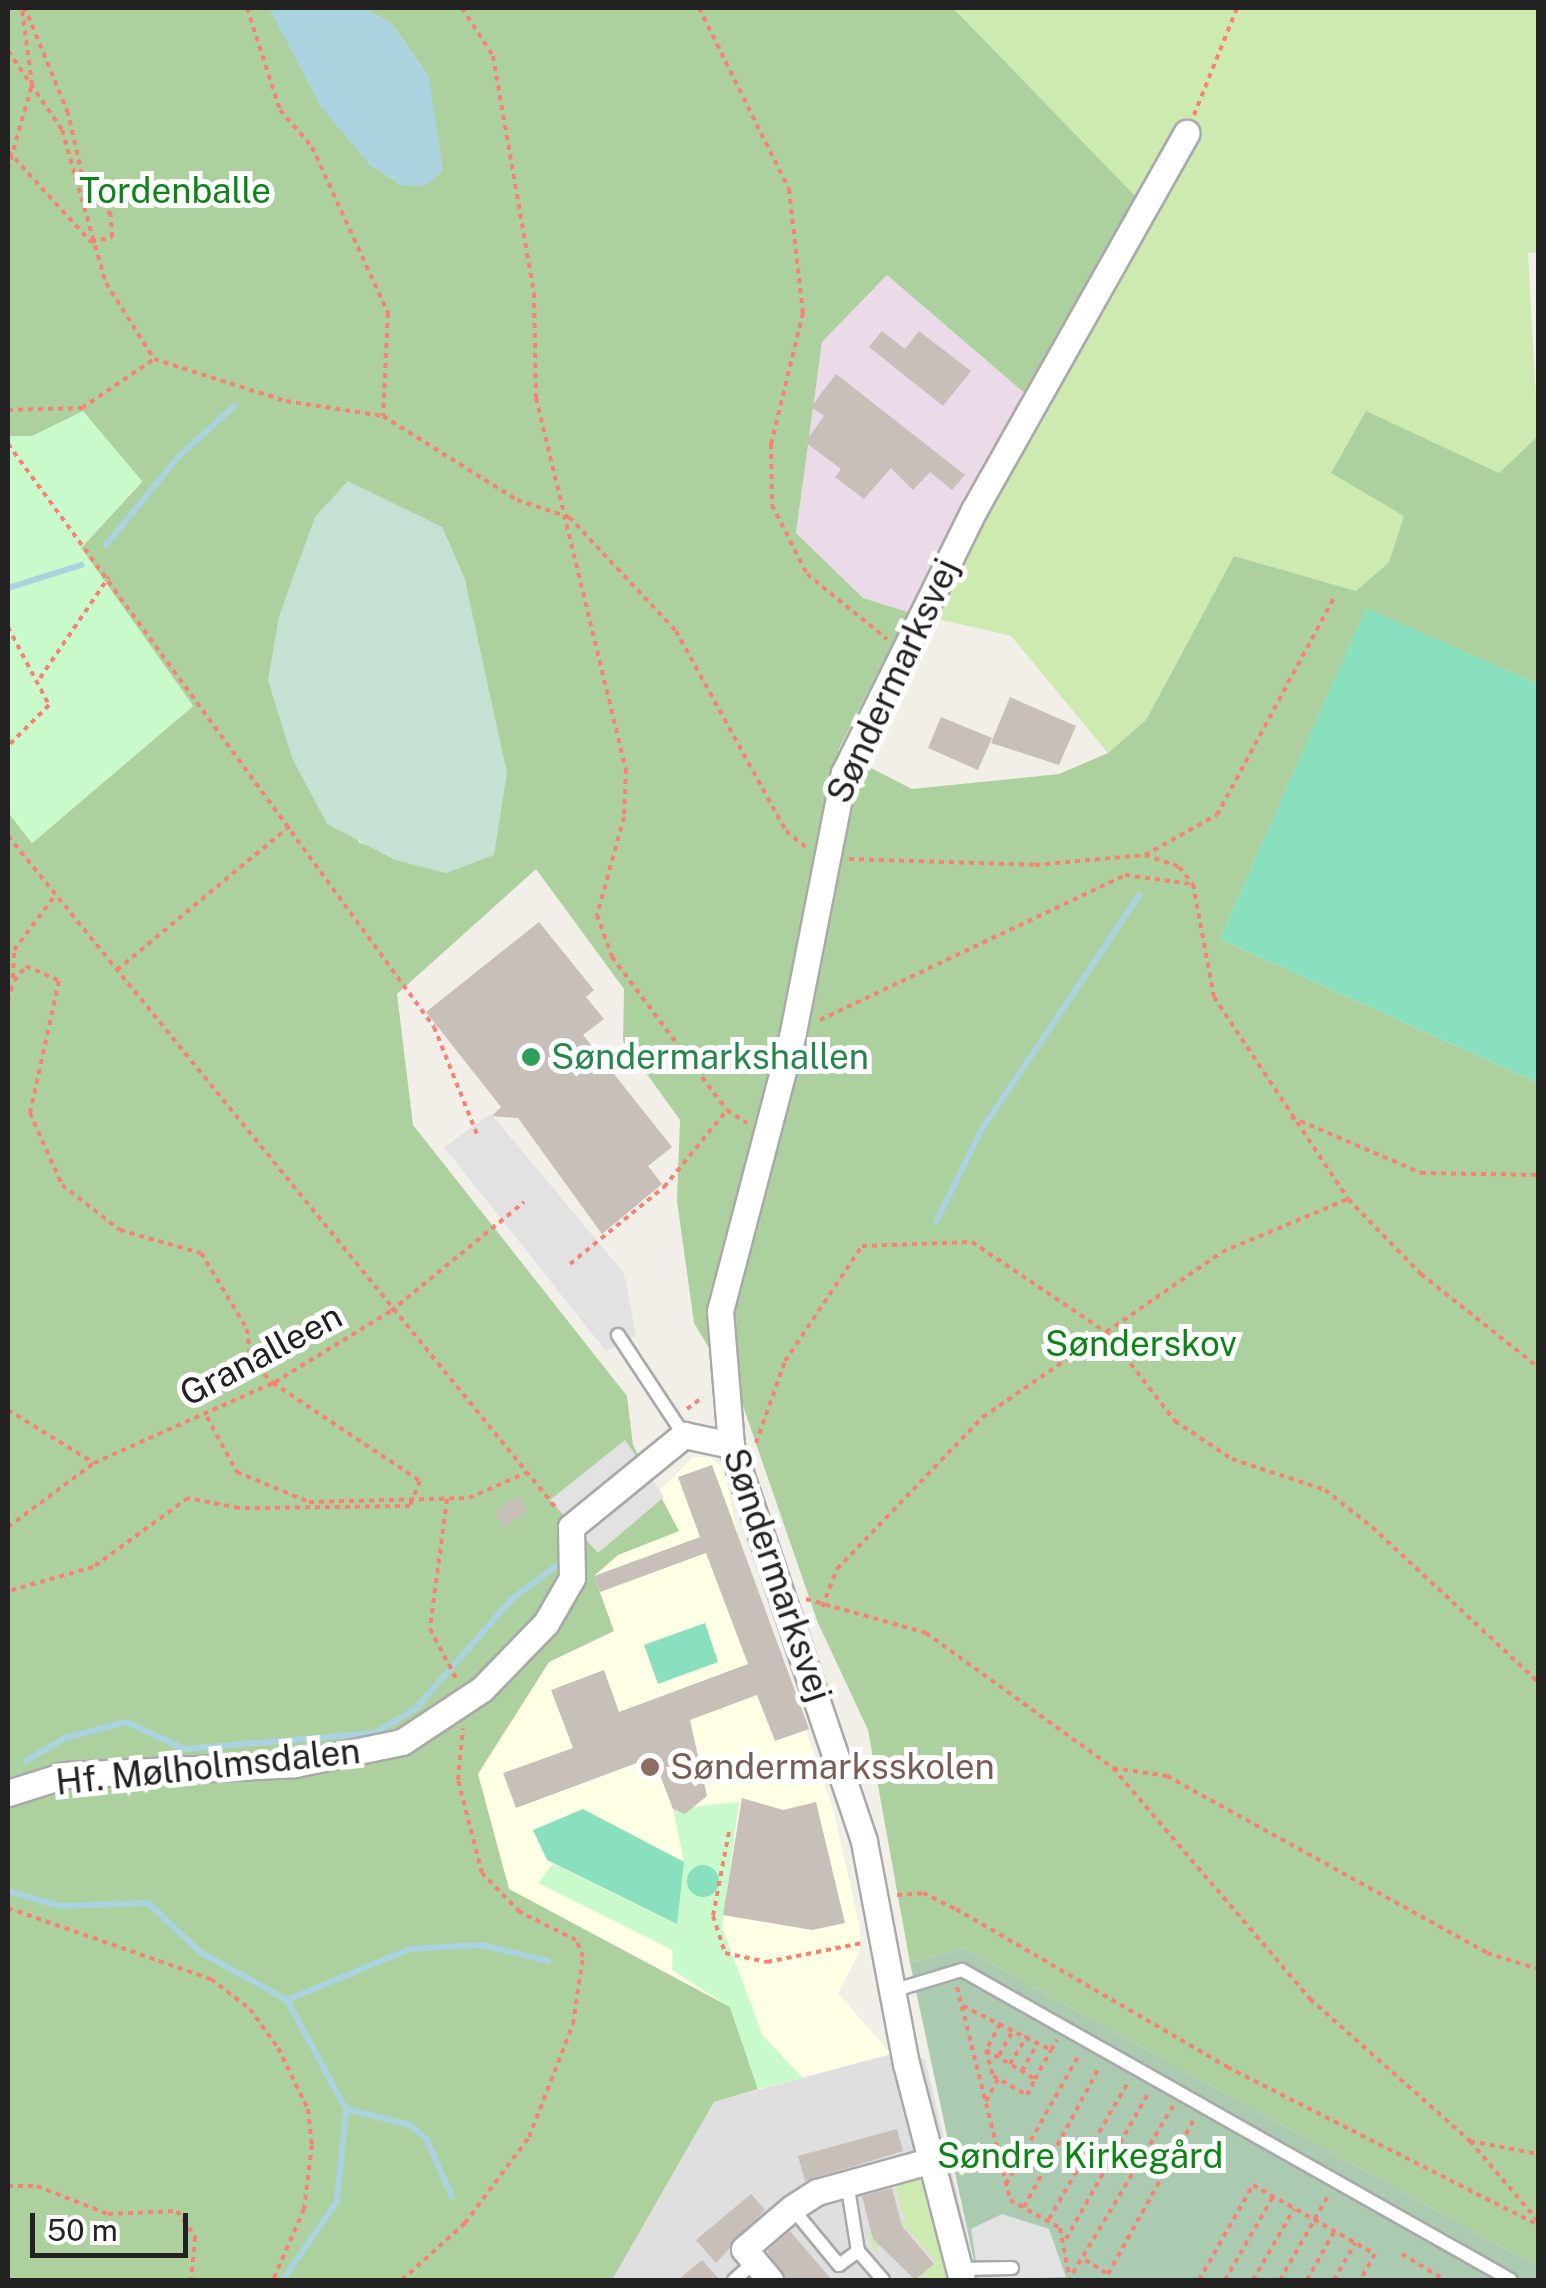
<!DOCTYPE html>
<html>
<head>
<meta charset="utf-8">
<style>
	body { margin:0 }
	#map { position:relative; width:1546px; height:2288px; overflow:hidden; background:#f2efe9; font-family:"Public Sans",sans-serif }
	div>[style] { position:absolute }
	.residential>* { inset:0; background:#e0dfdf }
	.industrial>* { inset:0; background:#ebdbe8 }
	.education>* { inset:0; background:#ffffe5 }
	.grass>* { inset:0; background:#cdebb0 }
	.forest>* { inset:0; background:#add19e }
	.wetland>* { inset:0; background:#c6e0d4 }
	.cemetery>* { inset:0; background:#aacbaf }
	.park>* { inset:0; background:#c8facc }
	.pitch>* { inset:0; background:#88e0be }
	.round { border-radius:50% }
	.parking>* { inset:0; background:#e2e2e2 }
	.water>* { inset:0; background:#aad3df }
	.stream>* { height:6px; margin:-3px; padding:0 3px; transform-origin:3px; border-radius:3px; background:#aad3df }
	.building>* { inset:0; background:#c7bfb8 }
	.path>* { height:4px; margin-top:-2px; transform-origin:0; background:repeating-linear-gradient(90deg,#fa8072 0 5px,transparent 0 10px) }
	.roads { filter:drop-shadow(2px 0 #a9a9a9) drop-shadow(-2px 0 #a9a9a9) drop-shadow(0 2px #a9a9a9) drop-shadow(0 -2px #a9a9a9) }
	.lane>* { height:12px; margin:-6px; padding:0 6px; transform-origin:6px; border-radius:6px; background:#fff }
	.street>* { height:25px; margin:-12.5px; padding:0 12.5px; transform-origin:12.5px; border-radius:12.5px; background:#fff }
	.dots>* { width:28px; height:28px; translate:-50% -50%; box-sizing:border-box; border:5px solid #fff; border-radius:50% }
	span { translate:-50% -50%; white-space:nowrap; text-align:center; line-height:1.15; -webkit-text-stroke:10px #fff; paint-order:stroke }
	.park-label { font-size:35px; color:#0c8416 }
	.street-label { font-size:35px; color:#222 }
	.leisure-label { font-size:35px; color:#27864d }
	.left { translate:0 -50%; text-align:left }
	.education-label { font-size:35px; color:#785e54 }
	.frame { position:absolute; inset:0; border:10px solid #222; pointer-events:none }
	.scale { position:absolute; left:30px; top:2213px; width:158px; height:45px; box-sizing:border-box; border:5px solid #222; border-top:0; padding-left:12px; font-size:30px; line-height:35px; white-space:nowrap; color:#222; -webkit-text-stroke:8px #fff; paint-order:stroke }
</style>
</head>
<body>
<div id="map">
	<div class="residential">
		<div style="clip-path:polygon(891px 2054px,925px 2059px,978px 2280px,612px 2280px,714px 2102px)"></div>
	</div>
	<div class="industrial">
		<div style="clip-path:polygon(887px 275px,1028px 396px,908px 612px,863px 598px,796px 533px,822px 342px)"></div>
	</div>
	<div class="education">
		<div style="clip-path:polygon(693px 1457px,711px 1457px,724px 1470px,739px 1540px,833px 1809px,860px 1928px,860px 1951px,838px 1993px,891px 2054px,758px 2089px,730px 2007px,509px 1889px,477px 1774px,549px 1662px,614px 1631px,594px 1576px,618px 1555px,679px 1531px,659px 1491px)"></div>
	</div>
	<div class="grass">
		<div style="clip-path:polygon(953px 8px,1538px 8px,1538px 252px,1528px 253px,1538px 436px,1499px 473px,1405px 515px,1389px 562px,1356px 591px,1234px 556px,1146px 720px,1108px 753px,1011px 636px,908px 612px,1139px 200px)"></div>
		<div style="clip-path:polygon(920px 2169px,947px 2280px,915px 2280px,936px 2262px,905px 2226px,874px 2252px,868px 2232px,905px 2221px,893px 2176px)"></div>
	</div>
	<div class="forest">
		<div style="clip-path:polygon(evenodd,8px 8px,269px 8px,369px 164px,403px 186px,425px 186px,429px 77px,393px 25px,364px 8px,953px 8px,1139px 200px,1028px 396px,887px 275px,822px 342px,796px 533px,863px 598px,908px 612px,838px 751px,912px 789px,1059px 774px,1108px 753px,1146px 720px,1234px 556px,1356px 591px,1389px 562px,1404px 516px,1331px 473px,1366px 411px,1499px 473px,1538px 436px,1538px 684px,1366px 609px,1220px 939px,1538px 1083px,1538px 2267px,964px 1948px,910px 1963px,868px 1730px,818px 1623px,742px 1403px,694px 1323px,677px 1201px,680px 1120px,623px 1041px,624px 989px,536px 869px,397px 994px,413px 1125px,627px 1396px,633px 1445px,679px 1531px,618px 1555px,594px 1576px,614px 1631px,549px 1662px,478px 1774px,509px 1889px,730px 2007px,758px 2089px,714px 2102px,612px 2280px,8px 2280px,8px 812px,32px 843px,193px 706px,81px 548px,142px 482px,32px 436px,8px 436px,8px 8px,442px 527px,465px 580px,483px 676px,446px 873px,358px 842px,442px 527px)"></div>
	</div>
	<div class="wetland">
		<div style="clip-path:polygon(348px 481px,442px 527px,465px 580px,507px 773px,494px 855px,446px 873px,395px 860px,327px 824px,292px 758px,268px 680px,279px 616px,315px 517px)"></div>
	</div>
	<div class="cemetery">
		<div style="clip-path:polygon(964px 1948px,1538px 2267px,1538px 2280px,978px 2280px,910px 1963px)"></div>
	</div>
	<div class="park">
		<div style="clip-path:polygon(83px 411px,142px 481px,81px 548px,193px 706px,32px 843px,8px 812px,8px 436px,32px 436px)"></div>
		<div style="clip-path:polygon(739px 1802px,722px 1927px,763px 2036px,803px 2078px,758px 2089px,730px 2007px,672px 1970px,673px 1950px,538px 1883px,553px 1864px,676px 1924px,684px 1862px,673px 1809px)"></div>
	</div>
	<div class="pitch">
		<div style="clip-path:polygon(1366px 608px,1538px 684px,1538px 1083px,1220px 939px)"></div>
		<div style="clip-path:polygon(705px 1623px,718px 1662px,658px 1684px,644px 1645px)"></div>
		<div style="clip-path:polygon(583px 1809px,684px 1862px,677px 1924px,547px 1860px,533px 1830px)"></div>
		<div class="round" style="left:687px;top:1865px;width:32px;height:32px"></div>
	</div>
	<div class="parking">
		<div style="clip-path:polygon(491px 1114px,624px 1273px,636px 1335px,606px 1351px,444px 1147px)"></div>
		<div style="clip-path:polygon(625px 1440px,664px 1497px,598px 1553px,550px 1500px)"></div>
		<div style="clip-path:polygon(1002px 2214px,1049px 2229px,1066px 2277px,979px 2280px,971px 2229px)"></div>
	</div>
	<div class="water">
		<div style="clip-path:polygon(269px 8px,364px 8px,393px 25px,429px 77px,443px 171px,425px 186px,403px 186px,369px 164px,321px 107px)"></div>
	</div>
	<div class="stream">
		<div style="left:106px;top:545px;width:115px;rotate:-50.6deg"></div>
		<div style="left:179px;top:456px;width:74px;rotate:-42.3deg"></div>
		<div style="left:8px;top:588px;width:77px;rotate:-17.5deg"></div>
		<div style="left:936px;top:1222px;width:104px;rotate:-63.7deg"></div>
		<div style="left:982px;top:1129px;width:282px;rotate:-56.1deg"></div>
		<div style="left:26px;top:1761px;width:45px;rotate:-30.5deg"></div>
		<div style="left:65px;top:1738px;width:63px;rotate:-14.7deg"></div>
		<div style="left:126px;top:1722px;width:65px;rotate:24.6deg"></div>
		<div style="left:185px;top:1749px;width:191px;rotate:-4.8deg"></div>
		<div style="left:375px;top:1733px;width:47px;rotate:-31deg"></div>
		<div style="left:415px;top:1709px;width:147px;rotate:-48.6deg"></div>
		<div style="left:512px;top:1599px;width:55px;rotate:-36.9deg"></div>
		<div style="left:8px;top:1891px;width:53px;rotate:16.4deg"></div>
		<div style="left:59px;top:1906px;width:89px;rotate:-1.9deg"></div>
		<div style="left:148px;top:1903px;width:71px;rotate:43.3deg"></div>
		<div style="left:200px;top:1952px;width:99px;rotate:28.9deg"></div>
		<div style="left:287px;top:2000px;width:124px;rotate:61.6deg"></div>
		<div style="left:346px;top:2109px;width:66px;rotate:14deg"></div>
		<div style="left:410px;top:2125px;width:23px;rotate:41deg"></div>
		<div style="left:427px;top:2140px;width:62px;rotate:66.3deg"></div>
		<div style="left:287px;top:2000px;width:133px;rotate:-22.5deg"></div>
		<div style="left:410px;top:1949px;width:71px;rotate:-3.2deg"></div>
		<div style="left:481px;top:1945px;width:69px;rotate:13.4deg"></div>
		<div style="left:283px;top:2280px;width:96px;rotate:-55.6deg"></div>
		<div style="left:337px;top:2201px;width:92px;rotate:-84.4deg"></div>
	</div>
	<div class="building">
		<div style="clip-path:polygon(882px 331px,905px 349px,919px 331px,971px 371px,943px 406px,869px 347px)"></div>
		<div style="clip-path:polygon(836px 374px,965px 475px,952px 490px,930px 472px,913px 490px,891px 468px,864px 499px,835px 477px,841px 469px,805px 442px,824px 416px,811px 407px)"></div>
		<div style="clip-path:polygon(1010px 697px,1076px 726px,1059px 765px,991px 743px)"></div>
		<div style="clip-path:polygon(941px 717px,992px 738px,978px 770px,928px 748px)"></div>
		<div style="clip-path:polygon(539px 922px,594px 990px,586px 997px,604px 1019px,583px 1035px,672px 1147px,648px 1166px,662px 1184px,602px 1234px,518px 1118px,492px 1116px,501px 1107px,426px 1012px)"></div>
		<div style="clip-path:polygon(712px 1465px,809px 1729px,775px 1741px,757px 1695px,690px 1720px,707px 1796px,685px 1814px,673px 1809px,653px 1757px,516px 1808px,503px 1773px,573px 1748px,551px 1690px,604px 1670px,619px 1712px,748px 1664px,706px 1553px,600px 1592px,594px 1576px,700px 1537px,678px 1477px)"></div>
		<div style="clip-path:polygon(518px 1496px,528px 1510px,505px 1527px,494px 1513px)"></div>
		<div style="clip-path:polygon(742px 1798px,783px 1810px,816px 1802px,845px 1923px,812px 1930px,723px 1915px)"></div>
		<div style="clip-path:polygon(897px 2129px,903px 2151px,805px 2181px,798px 2156px)"></div>
		<div style="clip-path:polygon(892px 2188px,902px 2226px,934px 2264px,915px 2280px,873px 2239px,862px 2196px)"></div>
		<div style="clip-path:polygon(751px 2194px,765px 2210px,716px 2263px,696px 2240px)"></div>
		<div style="clip-path:polygon(790px 2231px,832px 2280px,786px 2280px,767px 2251px)"></div>
		<div style="clip-path:polygon(702px 2260px,720px 2280px,678px 2280px)"></div>
	</div>
	<div class="path">
		<div style="left:247px;top:8px;width:107px;rotate:72.1deg"></div>
		<div style="left:280px;top:110px;width:49px;rotate:49.1deg"></div>
		<div style="left:312px;top:147px;width:183px;rotate:65.4deg"></div>
		<div style="left:388px;top:313px;width:103px;rotate:92.8deg"></div>
		<div style="left:462px;top:8px;width:57px;rotate:57.1deg"></div>
		<div style="left:493px;top:56px;width:241px;rotate:80.2deg"></div>
		<div style="left:534px;top:293px;width:105px;rotate:88.9deg"></div>
		<div style="left:536px;top:398px;width:382px;rotate:76.4deg"></div>
		<div style="left:626px;top:769px;width:48px;rotate:92.4deg"></div>
		<div style="left:624px;top:817px;width:102px;rotate:105.4deg"></div>
		<div style="left:597px;top:915px;width:45px;rotate:70.3deg"></div>
		<div style="left:612px;top:957px;width:191px;rotate:53.1deg"></div>
		<div style="left:727px;top:1110px;width:24px;rotate:33deg"></div>
		<div style="left:699px;top:8px;width:202px;rotate:63.6deg"></div>
		<div style="left:789px;top:189px;width:125px;rotate:83.6deg"></div>
		<div style="left:803px;top:313px;width:135px;rotate:103.7deg"></div>
		<div style="left:771px;top:444px;width:61px;rotate:89.1deg"></div>
		<div style="left:772px;top:505px;width:77px;rotate:63.1deg"></div>
		<div style="left:807px;top:574px;width:103px;rotate:39.1deg"></div>
		<div style="left:8px;top:51px;width:96px;rotate:55.6deg"></div>
		<div style="left:62px;top:130px;width:159px;rotate:74deg"></div>
		<div style="left:106px;top:283px;width:90px;rotate:57.7deg"></div>
		<div style="left:1194px;top:115px;width:115px;rotate:-68.1deg"></div>
		<div style="left:8px;top:151px;width:123px;rotate:47.6deg"></div>
		<div style="left:91px;top:242px;width:22px;rotate:-13deg"></div>
		<div style="left:112px;top:237px;width:22px;rotate:-93deg"></div>
		<div style="left:111px;top:215px;width:50px;rotate:-125.3deg"></div>
		<div style="left:82px;top:174px;width:63px;rotate:-102.9deg"></div>
		<div style="left:68px;top:113px;width:113px;rotate:-112.3deg"></div>
		<div style="left:8px;top:169px;width:87px;rotate:-74.1deg"></div>
		<div style="left:32px;top:85px;width:78px;rotate:-97.4deg"></div>
		<div style="left:8px;top:410px;width:74px;rotate:-1.5deg"></div>
		<div style="left:82px;top:408px;width:87px;rotate:-34.2deg"></div>
		<div style="left:154px;top:359px;width:139px;rotate:17.7deg"></div>
		<div style="left:286px;top:401px;width:98px;rotate:8.8deg"></div>
		<div style="left:383px;top:416px;width:158px;rotate:32.1deg"></div>
		<div style="left:517px;top:500px;width:55px;rotate:18.1deg"></div>
		<div style="left:569px;top:517px;width:156px;rotate:46.8deg"></div>
		<div style="left:676px;top:631px;width:228px;rotate:61.2deg"></div>
		<div style="left:786px;top:831px;width:27px;rotate:39deg"></div>
		<div style="left:8px;top:444px;width:722px;rotate:53.84deg"></div>
		<div style="left:434px;top:1027px;width:118px;rotate:68.2deg"></div>
		<div style="left:8px;top:627px;width:88px;rotate:62.3deg"></div>
		<div style="left:49px;top:705px;width:58px;rotate:135deg"></div>
		<div style="left:40px;top:678px;width:122px;rotate:-55.7deg"></div>
		<div style="left:8px;top:836px;width:867px;rotate:50.8deg"></div>
		<div style="left:1145px;top:855px;width:82px;rotate:-29.1deg"></div>
		<div style="left:1217px;top:815px;width:249px;rotate:-61.7deg"></div>
		<div style="left:849px;top:859px;width:186px;rotate:1.8deg"></div>
		<div style="left:1035px;top:865px;width:110px;rotate:-5.2deg"></div>
		<div style="left:1145px;top:855px;width:36px;rotate:19deg"></div>
		<div style="left:1179px;top:867px;width:22px;rotate:51deg"></div>
		<div style="left:1193px;top:884px;width:115px;rotate:79.5deg"></div>
		<div style="left:1214px;top:997px;width:242px;rotate:56.4deg"></div>
		<div style="left:1348px;top:1199px;width:105px;rotate:45.8deg"></div>
		<div style="left:1421px;top:1274px;width:149px;rotate:38.5deg"></div>
		<div style="left:117px;top:970px;width:225px;rotate:-39.8deg"></div>
		<div style="left:13px;top:978px;width:28px;rotate:-88deg"></div>
		<div style="left:14px;top:950px;width:66px;rotate:-53deg"></div>
		<div style="left:8px;top:989px;width:29px;rotate:-52deg"></div>
		<div style="left:26px;top:966px;width:36px;rotate:24deg"></div>
		<div style="left:59px;top:981px;width:135px;rotate:102.4deg"></div>
		<div style="left:30px;top:1113px;width:79px;rotate:66deg"></div>
		<div style="left:62px;top:1185px;width:73px;rotate:37.8deg"></div>
		<div style="left:120px;top:1230px;width:84px;rotate:15.9deg"></div>
		<div style="left:201px;top:1253px;width:89px;rotate:58.8deg"></div>
		<div style="left:247px;top:1329px;width:31px;rotate:84deg"></div>
		<div style="left:250px;top:1360px;width:33px;rotate:45deg"></div>
		<div style="left:273px;top:1383px;width:177px;rotate:33.7deg"></div>
		<div style="left:420px;top:1481px;width:27px;rotate:112deg"></div>
		<div style="left:410px;top:1506px;width:171px;rotate:179.3deg"></div>
		<div style="left:239px;top:1508px;width:52px;rotate:-168.9deg"></div>
		<div style="left:188px;top:1498px;width:117px;rotate:144deg"></div>
		<div style="left:93px;top:1567px;width:88px;rotate:164.2deg"></div>
		<div style="left:8px;top:1001px;width:15px;rotate:-74deg"></div>
		<div style="left:820px;top:1020px;width:338px;rotate:-25.4deg"></div>
		<div style="left:1125px;top:875px;width:68px;rotate:7.7deg"></div>
		<div style="left:1291px;top:1117px;width:142px;rotate:23.3deg"></div>
		<div style="left:1421px;top:1173px;width:117px;rotate:1deg"></div>
		<div style="left:570px;top:1264px;width:122px;rotate:-39.3deg"></div>
		<div style="left:664px;top:1187px;width:99px;rotate:-50.7deg"></div>
		<div style="left:687px;top:1409px;width:20px;rotate:-37deg"></div>
		<div style="left:8px;top:1410px;width:101px;rotate:31.6deg"></div>
		<div style="left:207px;top:1417px;width:63px;rotate:61.4deg"></div>
		<div style="left:237px;top:1472px;width:78px;rotate:22.6deg"></div>
		<div style="left:309px;top:1502px;width:160px;rotate:-1.4deg"></div>
		<div style="left:469px;top:1498px;width:64px;rotate:-23.8deg"></div>
		<div style="left:756px;top:1443px;width:87px;rotate:-70.5deg"></div>
		<div style="left:785px;top:1361px;width:138px;rotate:-56.2deg"></div>
		<div style="left:862px;top:1246px;width:110px;rotate:-2.1deg"></div>
		<div style="left:972px;top:1242px;width:161px;rotate:33.9deg"></div>
		<div style="left:1106px;top:1332px;width:113px;rotate:52.2deg"></div>
		<div style="left:1175px;top:1421px;width:69px;rotate:33.7deg"></div>
		<div style="left:1232px;top:1459px;width:98px;rotate:18.4deg"></div>
		<div style="left:1325px;top:1490px;width:60px;rotate:38.2deg"></div>
		<div style="left:1372px;top:1527px;width:227px;rotate:43deg"></div>
		<div style="left:447px;top:1499px;width:131px;rotate:97.5deg"></div>
		<div style="left:430px;top:1629px;width:58px;rotate:62.1deg"></div>
		<div style="left:8px;top:1527px;width:107px;rotate:-36.7deg"></div>
		<div style="left:94px;top:1463px;width:198px;rotate:-24.1deg"></div>
		<div style="left:275px;top:1382px;width:136px;rotate:-31.5deg"></div>
		<div style="left:391px;top:1311px;width:172px;rotate:-39.3deg"></div>
		<div style="left:806px;top:1599px;width:125px;rotate:15.8deg"></div>
		<div style="left:926px;top:1633px;width:231px;rotate:35.8deg"></div>
		<div style="left:1113px;top:1768px;width:304px;rotate:49.5deg"></div>
		<div style="left:1310px;top:1999px;width:214px;rotate:41.6deg"></div>
		<div style="left:1470px;top:2141px;width:105px;rotate:49.6deg"></div>
		<div style="left:822px;top:1607px;width:41px;rotate:-68.5deg"></div>
		<div style="left:837px;top:1569px;width:211px;rotate:-46.2deg"></div>
		<div style="left:983px;top:1417px;width:290px;rotate:-34.6deg"></div>
		<div style="left:1222px;top:1252px;width:137px;rotate:-22.8deg"></div>
		<div style="left:1113px;top:1768px;width:55px;rotate:8.4deg"></div>
		<div style="left:1167px;top:1776px;width:366px;rotate:28.9deg"></div>
		<div style="left:1487px;top:1953px;width:53px;rotate:17.4deg"></div>
		<div style="left:729px;top:1832px;width:86px;rotate:100.8deg"></div>
		<div style="left:713px;top:1916px;width:39px;rotate:72deg"></div>
		<div style="left:725px;top:1953px;width:43px;rotate:12.1deg"></div>
		<div style="left:767px;top:1962px;width:97px;rotate:-11.3deg"></div>
		<div style="left:897px;top:1895px;width:26px;rotate:-4deg"></div>
		<div style="left:923px;top:1893px;width:37px;rotate:26deg"></div>
		<div style="left:956px;top:1909px;width:314px;rotate:30.2deg"></div>
		<div style="left:1227px;top:2067px;width:349px;rotate:26.9deg"></div>
		<div style="left:8px;top:1908px;width:215px;rotate:19.3deg"></div>
		<div style="left:211px;top:1979px;width:49px;rotate:37.6deg"></div>
		<div style="left:250px;top:2009px;width:48px;rotate:54.3deg"></div>
		<div style="left:278px;top:2048px;width:68px;rotate:63.8deg"></div>
		<div style="left:308px;top:2109px;width:36px;rotate:84deg"></div>
		<div style="left:312px;top:2145px;width:64px;rotate:97.1deg"></div>
		<div style="left:304px;top:2209px;width:77px;rotate:113.6deg"></div>
		<div style="left:957px;top:1987px;width:219px;rotate:76deg"></div>
		<div style="left:1010px;top:2200px;width:57px;rotate:29.2deg"></div>
		<div style="left:1060px;top:2228px;width:53px;rotate:79.1deg"></div>
		<div style="left:963px;top:2006px;width:98px;rotate:26.6deg"></div>
		<div style="left:1051px;top:2050px;width:12px;rotate:-59deg"></div>
		<div style="left:1000px;top:2024px;width:30px;rotate:118deg"></div>
		<div style="left:986px;top:2050px;width:57px;rotate:30.6deg"></div>
		<div style="left:1035px;top:2079px;width:33px;rotate:-61deg"></div>
		<div style="left:986px;top:2050px;width:27px;rotate:75deg"></div>
		<div style="left:993px;top:2076px;width:39px;rotate:29deg"></div>
		<div style="left:1027px;top:2095px;width:18px;rotate:-63deg"></div>
		<div style="left:999px;top:2055px;width:30px;rotate:-60deg"></div>
		<div style="left:1010px;top:2064px;width:33px;rotate:-59deg"></div>
		<div style="left:1022px;top:2071px;width:33px;rotate:-61deg"></div>
		<div style="left:986px;top:2101px;width:25px;rotate:-61deg"></div>
		<div style="left:1470px;top:2141px;width:69px;rotate:10.8deg"></div>
		<div style="left:1006px;top:2184px;width:150px;rotate:-60.5deg"></div>
		<div style="left:8px;top:2186px;width:29px"></div>
		<div style="left:37px;top:2186px;width:76px;rotate:21.5deg"></div>
		<div style="left:108px;top:2214px;width:69px;rotate:-2.5deg"></div>
		<div style="left:177px;top:2211px;width:32px;rotate:55deg"></div>
		<div style="left:195px;top:2237px;width:43px;rotate:95.3deg"></div>
		<div style="left:1024px;top:2207px;width:160px;rotate:-61.7deg"></div>
		<div style="left:1049px;top:2219px;width:156px;rotate:-60deg"></div>
		<div style="left:1066px;top:2239px;width:165px;rotate:-60.6deg"></div>
		<div style="left:1402px;top:2254px;width:50px;rotate:31.2deg"></div>
		<div style="left:1085px;top:2260px;width:27px;rotate:31deg"></div>
		<div style="left:1108px;top:2274px;width:179px;rotate:-60.9deg"></div>
		<div style="left:1073px;top:2273px;width:195px;rotate:-59.1deg"></div>
		<div style="left:402px;top:2280px;width:85px;rotate:-42.1deg"></div>
		<div style="left:465px;top:2223px;width:107px;rotate:-53.3deg"></div>
		<div style="left:529px;top:2137px;width:121px;rotate:-68.7deg"></div>
		<div style="left:573px;top:2024px;width:68px;rotate:-81.5deg"></div>
		<div style="left:583px;top:1957px;width:18px;rotate:-112deg"></div>
		<div style="left:576px;top:1940px;width:63px;rotate:-153.4deg"></div>
		<div style="left:520px;top:1912px;width:54px;rotate:-134.3deg"></div>
		<div style="left:482px;top:1873px;width:96px;rotate:-104.5deg"></div>
		<div style="left:458px;top:1780px;width:52px;rotate:-84.5deg"></div>
		<div style="left:1199px;top:2280px;width:109px;rotate:-60.4deg"></div>
		<div style="left:1253px;top:2185px;width:140px;rotate:29.5deg"></div>
		<div style="left:1375px;top:2254px;width:30px;rotate:120deg"></div>
		<div style="left:1225px;top:2280px;width:96px;rotate:-60deg"></div>
		<div style="left:1253px;top:2280px;width:82px;rotate:-60deg"></div>
		<div style="left:1280px;top:2280px;width:99px;rotate:-60.3deg"></div>
		<div style="left:1307px;top:2280px;width:55px;rotate:-60.6deg"></div>
		<div style="left:1334px;top:2280px;width:43px;rotate:-60.4deg"></div>
	</div>
	<div class="roads">
		<div class="lane">
			<div style="left:618px;top:1335px;width:120px;rotate:56.6deg"></div>
			<div style="left:892px;top:1991px;width:73px;rotate:-16.7deg"></div>
			<div style="left:962px;top:1970px;width:630px;rotate:29.45deg"></div>
			<div style="left:792px;top:2208px;width:74px;rotate:50.5deg"></div>
			<div style="left:839px;top:2265px;width:24px;rotate:-36deg"></div>
			<div style="left:858px;top:2251px;width:70px;rotate:-99.1deg"></div>
			<div style="left:858px;top:2251px;width:38px;rotate:49deg"></div>
			<div style="left:960px;top:2269px;width:52px;rotate:-1.1deg"></div>
			<div style="left:734px;top:2280px;width:28px;rotate:-41deg"></div>
		</div>
		<div class="street">
			<div style="left:8px;top:1793px;width:60px;rotate:-17.5deg"></div>
			<div style="left:65px;top:1775px;width:230px;rotate:-2.7deg"></div>
			<div style="left:295px;top:1764px;width:109px;rotate:-11.6deg"></div>
			<div style="left:402px;top:1742px;width:96px;rotate:-33.5deg"></div>
			<div style="left:482px;top:1689px;width:92px;rotate:-45.9deg"></div>
			<div style="left:546px;top:1623px;width:52px;rotate:-60deg"></div>
			<div style="left:572px;top:1578px;width:51px;rotate:-91.1deg"></div>
			<div style="left:571px;top:1527px;width:146px;rotate:-39.2deg"></div>
			<div style="left:684px;top:1435px;width:48px;rotate:12deg"></div>
			<div style="left:770px;top:2280px;width:40px;rotate:-130deg"></div>
			<div style="left:744px;top:2249px;width:63px;rotate:-40.5deg"></div>
			<div style="left:792px;top:2208px;width:30px;rotate:-33deg"></div>
			<div style="left:817px;top:2192px;width:116px;rotate:-15.5deg"></div>
			<div style="left:962px;top:2280px;width:223px;rotate:-104.5deg"></div>
			<div style="left:906px;top:2064px;width:227px;rotate:-100.7deg"></div>
			<div style="left:864px;top:1841px;width:418px;rotate:-108.6deg"></div>
			<div style="left:731px;top:1445px;width:134px;rotate:-94.7deg"></div>
			<div style="left:720px;top:1311px;width:288px;rotate:-75.3deg"></div>
			<div style="left:793px;top:1032px;width:264px;rotate:-78.9deg"></div>
			<div style="left:844px;top:773px;width:293px;rotate:-63.7deg"></div>
			<div style="left:974px;top:510px;width:433px;rotate:-60.6deg"></div>
		</div>
	</div>
	<div class="dots">
		<div style="left:531px;top:1057px;background:#2e9e5b"></div>
		<div style="left:650px;top:1767px;background:#8d6e63"></div>
	</div>
	<div class="park-label">
		<span style="left:175px;top:191px">Tordenballe</span>
		<span style="left:1141px;top:1344px">Sønderskov</span>
		<span style="left:1080px;top:2156px">Søndre Kirkegård</span>
	</div>
	<div class="street-label">
		<span style="left:893px;top:681px;rotate:-65deg">Søndermarksvej</span>
		<span style="left:261px;top:1355px;rotate:-28deg">Granalleen</span>
		<span style="left:777px;top:1575px;rotate:71deg">Søndermarksvej</span>
		<span style="left:208px;top:1767px;rotate:-6deg">Hf. Mølholmsdalen</span>
	</div>
	<div class="leisure-label">
		<span class="left" style="left:551px;top:1057px">Søndermarkshallen</span>
	</div>
	<div class="education-label">
		<span class="left" style="left:670px;top:1767px">Søndermarksskolen</span>
	</div>
	<div class="frame"></div>
	<div class="scale">50 m</div>
</div>
</body>
</html>
